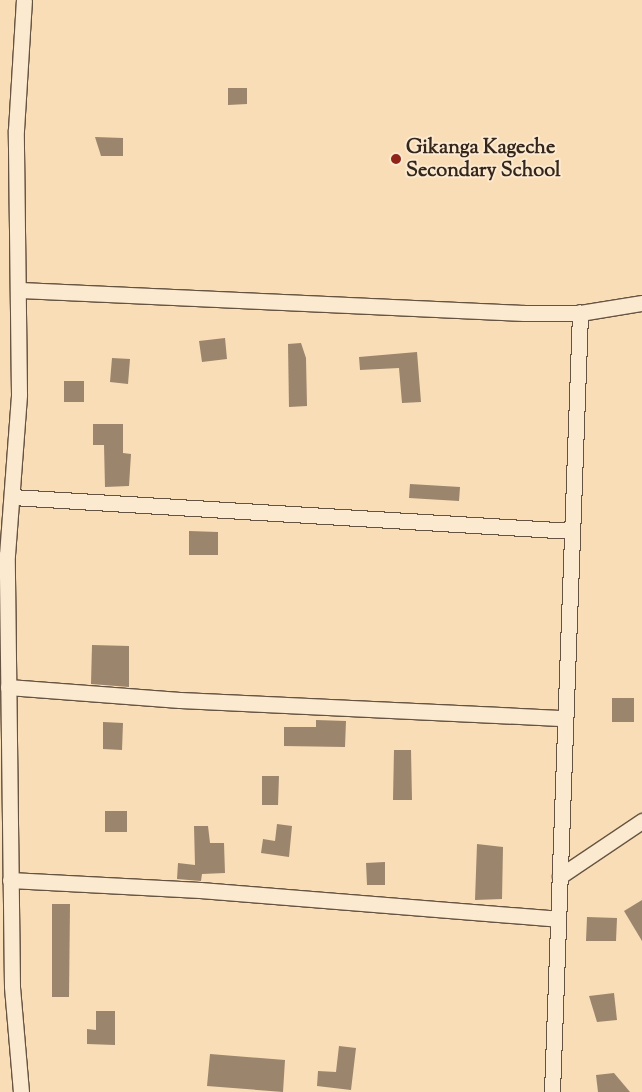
<!DOCTYPE html>
<html>
<head>
<meta charset="utf-8">
<style>
	body { margin:0 }
	#map { position:relative; width:642px; height:1092px; overflow:hidden; background:#f9ddb7; font-family:"Sorts Mill Goudy",serif }
	div>[style] { position:absolute }
	.building>* { inset:0; background:#9b856c }
	.roads { filter:drop-shadow(1px 0 #665442) drop-shadow(-1px 0 #665442) drop-shadow(0 1px #665442) drop-shadow(0 -1px #665442) }
	.street>* { height:15px; margin:-7.5px; padding:0 7.5px; transform-origin:7.5px; border-radius:7.5px; background:#fbe9d0 }
	.dots>* { width:14px; height:14px; translate:-50% -50%; box-sizing:border-box; border:2px solid #fbe9d0; border-radius:50% }
	span { translate:-50% -50%; white-space:nowrap; text-align:center; line-height:1.15; -webkit-text-stroke:4px #fbe9d0; paint-order:stroke }
	.poi-label { font-size:20px; color:#35261b; font-weight:700 }
	.left { translate:0 -50%; text-align:left }
</style>
</head>
<body>
<div id="map">
	<div class="building">
		<div style="clip-path:polygon(228px 88px,247px 88px,247px 104px,228px 105px)"></div>
		<div style="clip-path:polygon(95px 137px,123px 138px,123px 156px,101px 156px)"></div>
		<div style="clip-path:polygon(225px 338px,227px 359px,202px 362px,199px 341px)"></div>
		<div style="clip-path:polygon(301px 343px,306px 358px,307px 406px,289px 407px,288px 344px)"></div>
		<div style="clip-path:polygon(417px 352px,421px 402px,402px 403px,399px 368px,360px 370px,359px 357px)"></div>
		<div style="clip-path:polygon(112px 358px,130px 359px,128px 384px,110px 382px)"></div>
		<div style="clip-path:polygon(64px 381px,84px 381px,84px 402px,64px 402px)"></div>
		<div style="clip-path:polygon(93px 424px,123px 424px,123px 453px,131px 454px,129px 486px,105px 487px,104px 445px,93px 445px)"></div>
		<div style="clip-path:polygon(410px 484px,460px 487px,459px 501px,409px 498px)"></div>
		<div style="clip-path:polygon(189px 531px,218px 532px,218px 555px,189px 555px)"></div>
		<div style="clip-path:polygon(92px 645px,129px 646px,129px 687px,91px 684px)"></div>
		<div style="clip-path:polygon(612px 698px,634px 698px,634px 722px,612px 722px)"></div>
		<div style="clip-path:polygon(316px 720px,346px 721px,345px 747px,284px 746px,284px 727px,316px 727px)"></div>
		<div style="clip-path:polygon(103px 722px,123px 723px,122px 750px,103px 749px)"></div>
		<div style="clip-path:polygon(394px 750px,411px 750px,412px 800px,393px 800px)"></div>
		<div style="clip-path:polygon(262px 776px,279px 776px,278px 805px,262px 805px)"></div>
		<div style="clip-path:polygon(105px 811px,127px 811px,127px 832px,105px 832px)"></div>
		<div style="clip-path:polygon(277px 824px,292px 826px,289px 857px,261px 853px,263px 839px,275px 841px)"></div>
		<div style="clip-path:polygon(194px 826px,208px 826px,210px 843px,224px 843px,225px 873px,202px 874px,201px 881px,177px 879px,178px 863px,195px 865px)"></div>
		<div style="clip-path:polygon(477px 844px,503px 847px,502px 899px,475px 900px)"></div>
		<div style="clip-path:polygon(385px 862px,385px 885px,367px 885px,366px 863px)"></div>
		<div style="clip-path:polygon(642px 900px,642px 941px,624px 911px)"></div>
		<div style="clip-path:polygon(52px 904px,70px 904px,69px 997px,52px 997px)"></div>
		<div style="clip-path:polygon(587px 917px,617px 918px,616px 941px,586px 941px)"></div>
		<div style="clip-path:polygon(614px 993px,617px 1020px,597px 1022px,589px 996px)"></div>
		<div style="clip-path:polygon(96px 1011px,115px 1011px,115px 1045px,87px 1044px,87px 1029px,96px 1030px)"></div>
		<div style="clip-path:polygon(339px 1046px,356px 1048px,351px 1090px,317px 1086px,318px 1071px,336px 1072px)"></div>
		<div style="clip-path:polygon(210px 1054px,285px 1060px,283px 1092px,207px 1086px)"></div>
		<div style="clip-path:polygon(614px 1073px,630px 1092px,598px 1092px,596px 1075px)"></div>
	</div>
	<div class="roads">
		<div class="street">
			<div style="left:20px;top:290px;width:505px;rotate:2.61deg"></div>
			<div style="left:524px;top:313px;width:56px"></div>
			<div style="left:580px;top:313px;width:63px;rotate:-9.2deg"></div>
			<div style="left:12px;top:497px;width:561px;rotate:3.47deg"></div>
			<div style="left:8px;top:687px;width:172px;rotate:4.3deg"></div>
			<div style="left:180px;top:700px;width:385px;rotate:2.7deg"></div>
			<div style="left:560px;top:876px;width:99px;rotate:-33.9deg"></div>
			<div style="left:10px;top:880px;width:190px;rotate:3deg"></div>
			<div style="left:200px;top:890px;width:359px;rotate:4.6deg"></div>
			<div style="left:21px;top:1092px;width:106px;rotate:-94.9deg"></div>
			<div style="left:12px;top:986px;width:431px;rotate:-90.7deg"></div>
			<div style="left:7px;top:555px;width:161px;rotate:-85.7deg"></div>
			<div style="left:19px;top:394px;width:264px;rotate:-90.7deg"></div>
			<div style="left:16px;top:130px;width:130px;rotate:-86.5deg"></div>
			<div style="left:552px;top:1092px;width:780px;rotate:-87.94deg"></div>
		</div>
	</div>
	<div class="dots">
		<div style="left:396px;top:159px;background:#8f2418"></div>
	</div>
	<div class="poi-label">
		<span class="left" style="left:406px;top:160px">Gikanga Kageche<br>Secondary School</span>
	</div>
</div>
</body>
</html>
